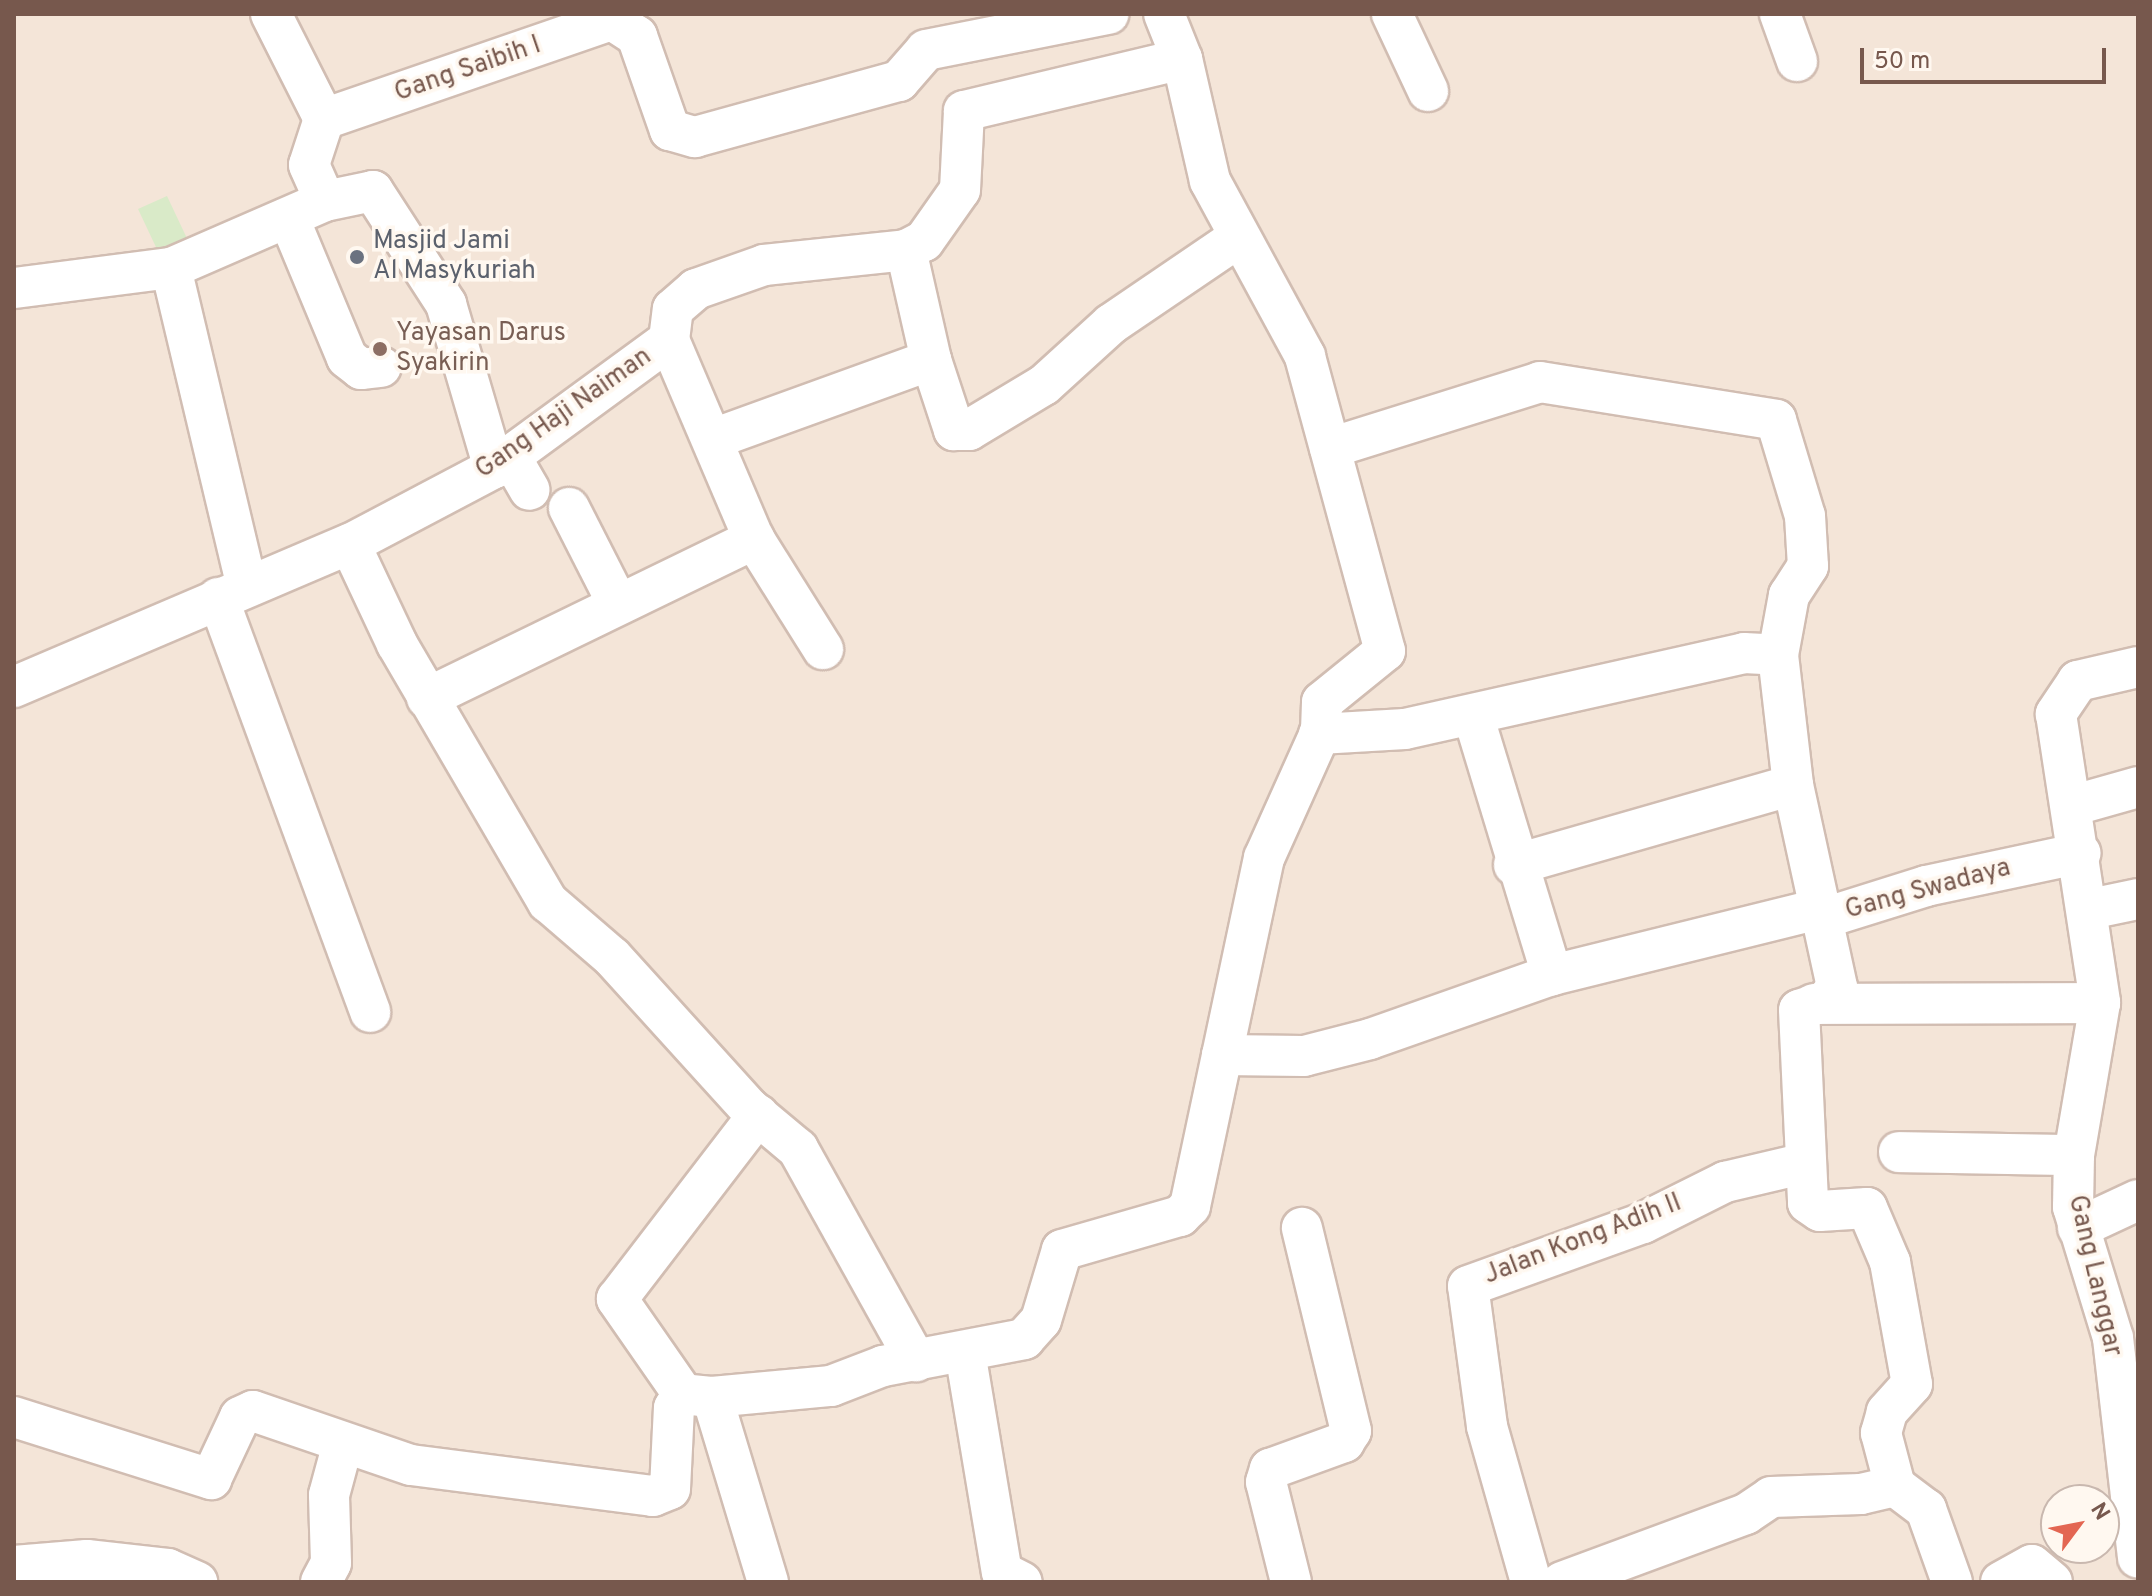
<!DOCTYPE html>
<html>
<head>
<meta charset="utf-8">
<style>
	body { margin:0 }
	#map { position:relative; width:2152px; height:1596px; overflow:hidden; background:#fcf3ea; font-family:Overpass,sans-serif }
	div>[style] { position:absolute }
	.residential>* { inset:0; background:#f4e5d8 }
	.green>* { inset:0; background:#d9eac8 }
	.roads { filter:drop-shadow(2px 0 #d1bdb2) drop-shadow(-2px 0 #d1bdb2) drop-shadow(0 2px #d1bdb2) drop-shadow(0 -2px #d1bdb2) }
	.street>* { height:40px; margin:-20px; padding:0 20px; transform-origin:20px; border-radius:20px; background:#fff }
	.dots>* { width:22px; height:22px; translate:-50% -50%; box-sizing:border-box; border:4px solid #fff8f0; border-radius:50% }
	span { translate:-50% -50%; white-space:nowrap; text-align:center; line-height:1.15; -webkit-text-stroke:7px #fff8f0; paint-order:stroke }
	.street-label { font-size:26px; color:#77584d }
	.worship-label { font-size:26px; color:#5b616d }
	.left { translate:0 -50%; text-align:left }
	.education-label { font-size:26px; color:#785e54 }
	.frame { position:absolute; inset:0; border:16px solid #77584d; pointer-events:none }
	.north { position:absolute; left:2040px; top:1484px; width:80px; height:80px; box-sizing:border-box; background:#fff8f0; border:2px solid #c9b8af; border-radius:50%; rotate:58deg; font-size:22px; font-weight:700; line-height:32px; text-align:center; color:#77584d }
	.north::after { content:''; display:block; margin:auto; width:28px; height:36px; background:#e36652; clip-path:polygon(50% 0,100% 100%,50% 72%,0 100%) }
	.scale { position:absolute; left:1860px; top:48px; width:246px; height:36px; box-sizing:border-box; border:4px solid #77584d; border-top:0; padding-left:10px; font-size:24px; line-height:28px; white-space:nowrap; color:#77584d; -webkit-text-stroke:6px #fff8f0; paint-order:stroke }
</style>
</head>
<body>
<div id="map">
	<div class="residential">
		<div style="clip-path:polygon(evenodd,14px 14px,2138px 14px,2138px 1582px,14px 1582px,14px 14px,2056px 1500px,2104px 1500px,2104px 1548px,2056px 1548px,2056px 1500px)"></div>
	</div>
	<div class="green">
		<div style="clip-path:polygon(167px 196px,192px 249px,163px 262px,138px 209px)"></div>
	</div>
	<div class="roads">
		<div class="street">
			<div style="left:271px;top:14px;width:118px;rotate:63.2deg"></div>
			<div style="left:324px;top:119px;width:48px;rotate:108.1deg"></div>
			<div style="left:309px;top:165px;width:39px;rotate:66deg"></div>
			<div style="left:1392px;top:14px;width:85px;rotate:64.9deg"></div>
			<div style="left:1780px;top:14px;width:50px;rotate:70.1deg"></div>
			<div style="left:324px;top:119px;width:305px;rotate:-19deg"></div>
			<div style="left:612px;top:20px;width:30px;rotate:33deg"></div>
			<div style="left:637px;top:36px;width:100px;rotate:70.7deg"></div>
			<div style="left:670px;top:130px;width:26px;rotate:16deg"></div>
			<div style="left:695px;top:137px;width:212px;rotate:-15.4deg"></div>
			<div style="left:899px;top:81px;width:41px;rotate:-48.9deg"></div>
			<div style="left:926px;top:50px;width:186px;rotate:-11.2deg"></div>
			<div style="left:290px;top:221px;width:148px;rotate:67.4deg"></div>
			<div style="left:347px;top:358px;width:18px;rotate:38deg"></div>
			<div style="left:361px;top:369px;width:20px;rotate:-6deg"></div>
			<div style="left:171px;top:268px;width:325px;rotate:76.6deg"></div>
			<div style="left:14px;top:288px;width:158px;rotate:-7.3deg"></div>
			<div style="left:171px;top:268px;width:168px;rotate:-23.5deg"></div>
			<div style="left:325px;top:201px;width:49px;rotate:-11.8deg"></div>
			<div style="left:373px;top:191px;width:135px;rotate:57.1deg"></div>
			<div style="left:446px;top:304px;width:171px;rotate:73.7deg"></div>
			<div style="left:669px;top:340px;width:216px;rotate:66.9deg"></div>
			<div style="left:754px;top:539px;width:130px;rotate:57.9deg"></div>
			<div style="left:931px;top:360px;width:74px;rotate:71.8deg"></div>
			<div style="left:954px;top:430px;width:15px"></div>
			<div style="left:969px;top:430px;width:87px;rotate:-31deg"></div>
			<div style="left:1044px;top:385px;width:91px;rotate:-42.3deg"></div>
			<div style="left:1111px;top:324px;width:151px;rotate:-34.2deg"></div>
			<div style="left:713px;top:439px;width:232px;rotate:-19.9deg"></div>
			<div style="left:931px;top:360px;width:113px;rotate:-102.8deg"></div>
			<div style="left:1330px;top:448px;width:220px;rotate:-17.4deg"></div>
			<div style="left:1540px;top:382px;width:239px;rotate:9.1deg"></div>
			<div style="left:1776px;top:420px;width:100px;rotate:73.2deg"></div>
			<div style="left:1805px;top:516px;width:50px;rotate:86.6deg"></div>
			<div style="left:1808px;top:566px;width:35px;rotate:123deg"></div>
			<div style="left:1789px;top:595px;width:61px;rotate:100.4deg"></div>
			<div style="left:1778px;top:655px;width:131px;rotate:83.4deg"></div>
			<div style="left:1793px;top:785px;width:207px;rotate:77.7deg"></div>
			<div style="left:1837px;top:987px;width:18px;rotate:128deg"></div>
			<div style="left:1826px;top:1001px;width:28px;rotate:162deg"></div>
			<div style="left:1799px;top:1010px;width:193px;rotate:87.3deg"></div>
			<div style="left:1808px;top:1203px;width:14px;rotate:34deg"></div>
			<div style="left:1820px;top:1211px;width:47px;rotate:-3.7deg"></div>
			<div style="left:1867px;top:1208px;width:59px;rotate:66.9deg"></div>
			<div style="left:1890px;top:1262px;width:124px;rotate:79.8deg"></div>
			<div style="left:1912px;top:1384px;width:38px;rotate:132deg"></div>
			<div style="left:1887px;top:1412px;width:22px;rotate:106deg"></div>
			<div style="left:1881px;top:1433px;width:55px;rotate:75.2deg"></div>
			<div style="left:1895px;top:1486px;width:39px;rotate:37deg"></div>
			<div style="left:1926px;top:1509px;width:77px;rotate:70.4deg"></div>
			<div style="left:510px;top:456px;width:39px;rotate:60deg"></div>
			<div style="left:569px;top:508px;width:108px;rotate:63deg"></div>
			<div style="left:350px;top:544px;width:110px;rotate:64.8deg"></div>
			<div style="left:397px;top:644px;width:299px;rotate:59.7deg"></div>
			<div style="left:548px;top:902px;width:84px;rotate:40.7deg"></div>
			<div style="left:612px;top:957px;width:204px;rotate:47.8deg"></div>
			<div style="left:749px;top:1108px;width:64px;rotate:39.9deg"></div>
			<div style="left:798px;top:1149px;width:243px;rotate:60.9deg"></div>
			<div style="left:218px;top:598px;width:441px;rotate:69.8deg"></div>
			<div style="left:2138px;top:667px;width:62px;rotate:166.9deg"></div>
			<div style="left:2078px;top:681px;width:40px;rotate:124deg"></div>
			<div style="left:2056px;top:714px;width:292px;rotate:81.3deg"></div>
			<div style="left:2100px;top:1003px;width:154px;rotate:99.7deg"></div>
			<div style="left:2074px;top:1155px;width:52px;rotate:91.1deg"></div>
			<div style="left:2073px;top:1207px;width:137px;rotate:73deg"></div>
			<div style="left:2113px;top:1338px;width:221px;rotate:83.5deg"></div>
			<div style="left:14px;top:687px;width:365px;rotate:-23.1deg"></div>
			<div style="left:350px;top:544px;width:163px;rotate:-27.8deg"></div>
			<div style="left:494px;top:468px;width:217px;rotate:-36.2deg"></div>
			<div style="left:669px;top:340px;width:31px;rotate:-83deg"></div>
			<div style="left:673px;top:309px;width:30px;rotate:-41deg"></div>
			<div style="left:696px;top:289px;width:72px;rotate:-19.4deg"></div>
			<div style="left:764px;top:265px;width:143px;rotate:-6deg"></div>
			<div style="left:906px;top:250px;width:20px;rotate:-27deg"></div>
			<div style="left:924px;top:241px;width:62px;rotate:-54.8deg"></div>
			<div style="left:960px;top:190px;width:79px;rotate:-87.1deg"></div>
			<div style="left:964px;top:111px;width:224px;rotate:-13.4deg"></div>
			<div style="left:427px;top:698px;width:364px;rotate:-25.9deg"></div>
			<div style="left:1473px;top:715px;width:272px;rotate:73.1deg"></div>
			<div style="left:1319px;top:734px;width:86px;rotate:-3.3deg"></div>
			<div style="left:1405px;top:729px;width:347px;rotate:-12.6deg"></div>
			<div style="left:1744px;top:653px;width:34px;rotate:3deg"></div>
			<div style="left:2071px;top:806px;width:70px;rotate:-15.8deg"></div>
			<div style="left:1514px;top:865px;width:290px;rotate:-16deg"></div>
			<div style="left:2090px;top:909px;width:49px;rotate:-11.8deg"></div>
			<div style="left:1821px;top:919px;width:110px;rotate:-17.4deg"></div>
			<div style="left:1926px;top:886px;width:158px;rotate:-12deg"></div>
			<div style="left:1814px;top:1004px;width:286px;rotate:-0.2deg"></div>
			<div style="left:1222px;top:1055px;width:82px;rotate:0.7deg"></div>
			<div style="left:1304px;top:1056px;width:68px;rotate:-14.4deg"></div>
			<div style="left:1370px;top:1039px;width:193px;rotate:-19.4deg"></div>
			<div style="left:1552px;top:975px;width:274px;rotate:-13.9deg"></div>
			<div style="left:1899px;top:1152px;width:175px;rotate:1deg"></div>
			<div style="left:2078px;top:1228px;width:66px;rotate:-25deg"></div>
			<div style="left:965px;top:1352px;width:223px;rotate:80.5deg"></div>
			<div style="left:1002px;top:1572px;width:22px;rotate:27deg"></div>
			<div style="left:711px;top:1397px;width:28px;rotate:-174deg"></div>
			<div style="left:683px;top:1394px;width:116px;rotate:-124.8deg"></div>
			<div style="left:617px;top:1299px;width:232px;rotate:-52.5deg"></div>
			<div style="left:14px;top:1417px;width:207px;rotate:17.5deg"></div>
			<div style="left:211px;top:1479px;width:68px;rotate:-64.9deg"></div>
			<div style="left:240px;top:1417px;width:14px;rotate:-25deg"></div>
			<div style="left:253px;top:1411px;width:167px;rotate:18.9deg"></div>
			<div style="left:411px;top:1465px;width:244px;rotate:7.3deg"></div>
			<div style="left:653px;top:1496px;width:18px;rotate:-22deg"></div>
			<div style="left:670px;top:1489px;width:81px;rotate:-87.2deg"></div>
			<div style="left:674px;top:1408px;width:17px;rotate:-57deg"></div>
			<div style="left:14px;top:1566px;width:73px;rotate:-4.7deg"></div>
			<div style="left:87px;top:1560px;width:81px;rotate:6.3deg"></div>
			<div style="left:168px;top:1569px;width:32px;rotate:24deg"></div>
			<div style="left:321px;top:1582px;width:21px;rotate:-62deg"></div>
			<div style="left:331px;top:1563px;width:68px;rotate:-91.7deg"></div>
			<div style="left:329px;top:1495px;width:54px;rotate:-74.9deg"></div>
			<div style="left:768px;top:1582px;width:193px;rotate:-106.8deg"></div>
			<div style="left:712px;top:1397px;width:120px;rotate:-5.3deg"></div>
			<div style="left:831px;top:1386px;width:56px;rotate:-21deg"></div>
			<div style="left:883px;top:1366px;width:144px;rotate:-10.8deg"></div>
			<div style="left:1024px;top:1339px;width:25px;rotate:-48deg"></div>
			<div style="left:1041px;top:1320px;width:73px;rotate:-73.3deg"></div>
			<div style="left:1062px;top:1250px;width:123px;rotate:-16.1deg"></div>
			<div style="left:1180px;top:1216px;width:14px;rotate:-45deg"></div>
			<div style="left:1190px;top:1206px;width:356px;rotate:-78deg"></div>
			<div style="left:1264px;top:858px;width:139px;rotate:-65.8deg"></div>
			<div style="left:1321px;top:731px;width:29px;rotate:-88deg"></div>
			<div style="left:1322px;top:702px;width:81px;rotate:-39deg"></div>
			<div style="left:1385px;top:651px;width:306px;rotate:-105.2deg"></div>
			<div style="left:1305px;top:356px;width:199px;rotate:-118.5deg"></div>
			<div style="left:1210px;top:181px;width:125px;rotate:-102.9deg"></div>
			<div style="left:1182px;top:59px;width:48px;rotate:-111.8deg"></div>
			<div style="left:1291px;top:1582px;width:103px;rotate:-104deg"></div>
			<div style="left:1266px;top:1482px;width:14px;rotate:-73deg"></div>
			<div style="left:1270px;top:1469px;width:79px;rotate:-20deg"></div>
			<div style="left:1344px;top:1442px;width:13px;rotate:-58deg"></div>
			<div style="left:1351px;top:1431px;width:209px;rotate:-103.6deg"></div>
			<div style="left:1531px;top:1582px;width:162px;rotate:-105.8deg"></div>
			<div style="left:1487px;top:1426px;width:141px;rotate:-97.7deg"></div>
			<div style="left:1468px;top:1286px;width:186px;rotate:-19.8deg"></div>
			<div style="left:1643px;top:1223px;width:92px;rotate:-26.6deg"></div>
			<div style="left:1725px;top:1182px;width:83px;rotate:-13.2deg"></div>
			<div style="left:1562px;top:1582px;width:196px;rotate:-20.3deg"></div>
			<div style="left:1746px;top:1514px;width:30px;rotate:-34deg"></div>
			<div style="left:1771px;top:1497px;width:90px;rotate:-1.9deg"></div>
			<div style="left:1861px;top:1494px;width:35px;rotate:-13deg"></div>
			<div style="left:2001px;top:1582px;width:35px;rotate:-29deg"></div>
			<div style="left:2032px;top:1565px;width:26px;rotate:40deg"></div>
		</div>
	</div>
	<div class="dots">
		<div style="left:357px;top:257px;background:#6b7280"></div>
		<div style="left:380px;top:349px;background:#8d6e63"></div>
	</div>
	<div class="street-label">
		<span style="left:468px;top:70px;rotate:-19deg">Gang Saibih I</span>
		<span style="left:564px;top:414px;rotate:-35deg">Gang Haji Naiman</span>
		<span style="left:1928px;top:890px;rotate:-15deg">Gang Swadaya</span>
		<span style="left:1583px;top:1240px;rotate:-21deg">Jalan Kong Adih II</span>
		<span style="left:2094px;top:1276px;rotate:77deg">Gang Langgar</span>
	</div>
	<div class="worship-label">
		<span class="left" style="left:373px;top:257px">Masjid Jami<br>Al Masykuriah</span>
	</div>
	<div class="education-label">
		<span class="left" style="left:396px;top:349px">Yayasan Darus<br>Syakirin</span>
	</div>
	<div class="frame"></div>
	<div class="north">N</div>
	<div class="scale">50 m</div>
</div>
</body>
</html>
